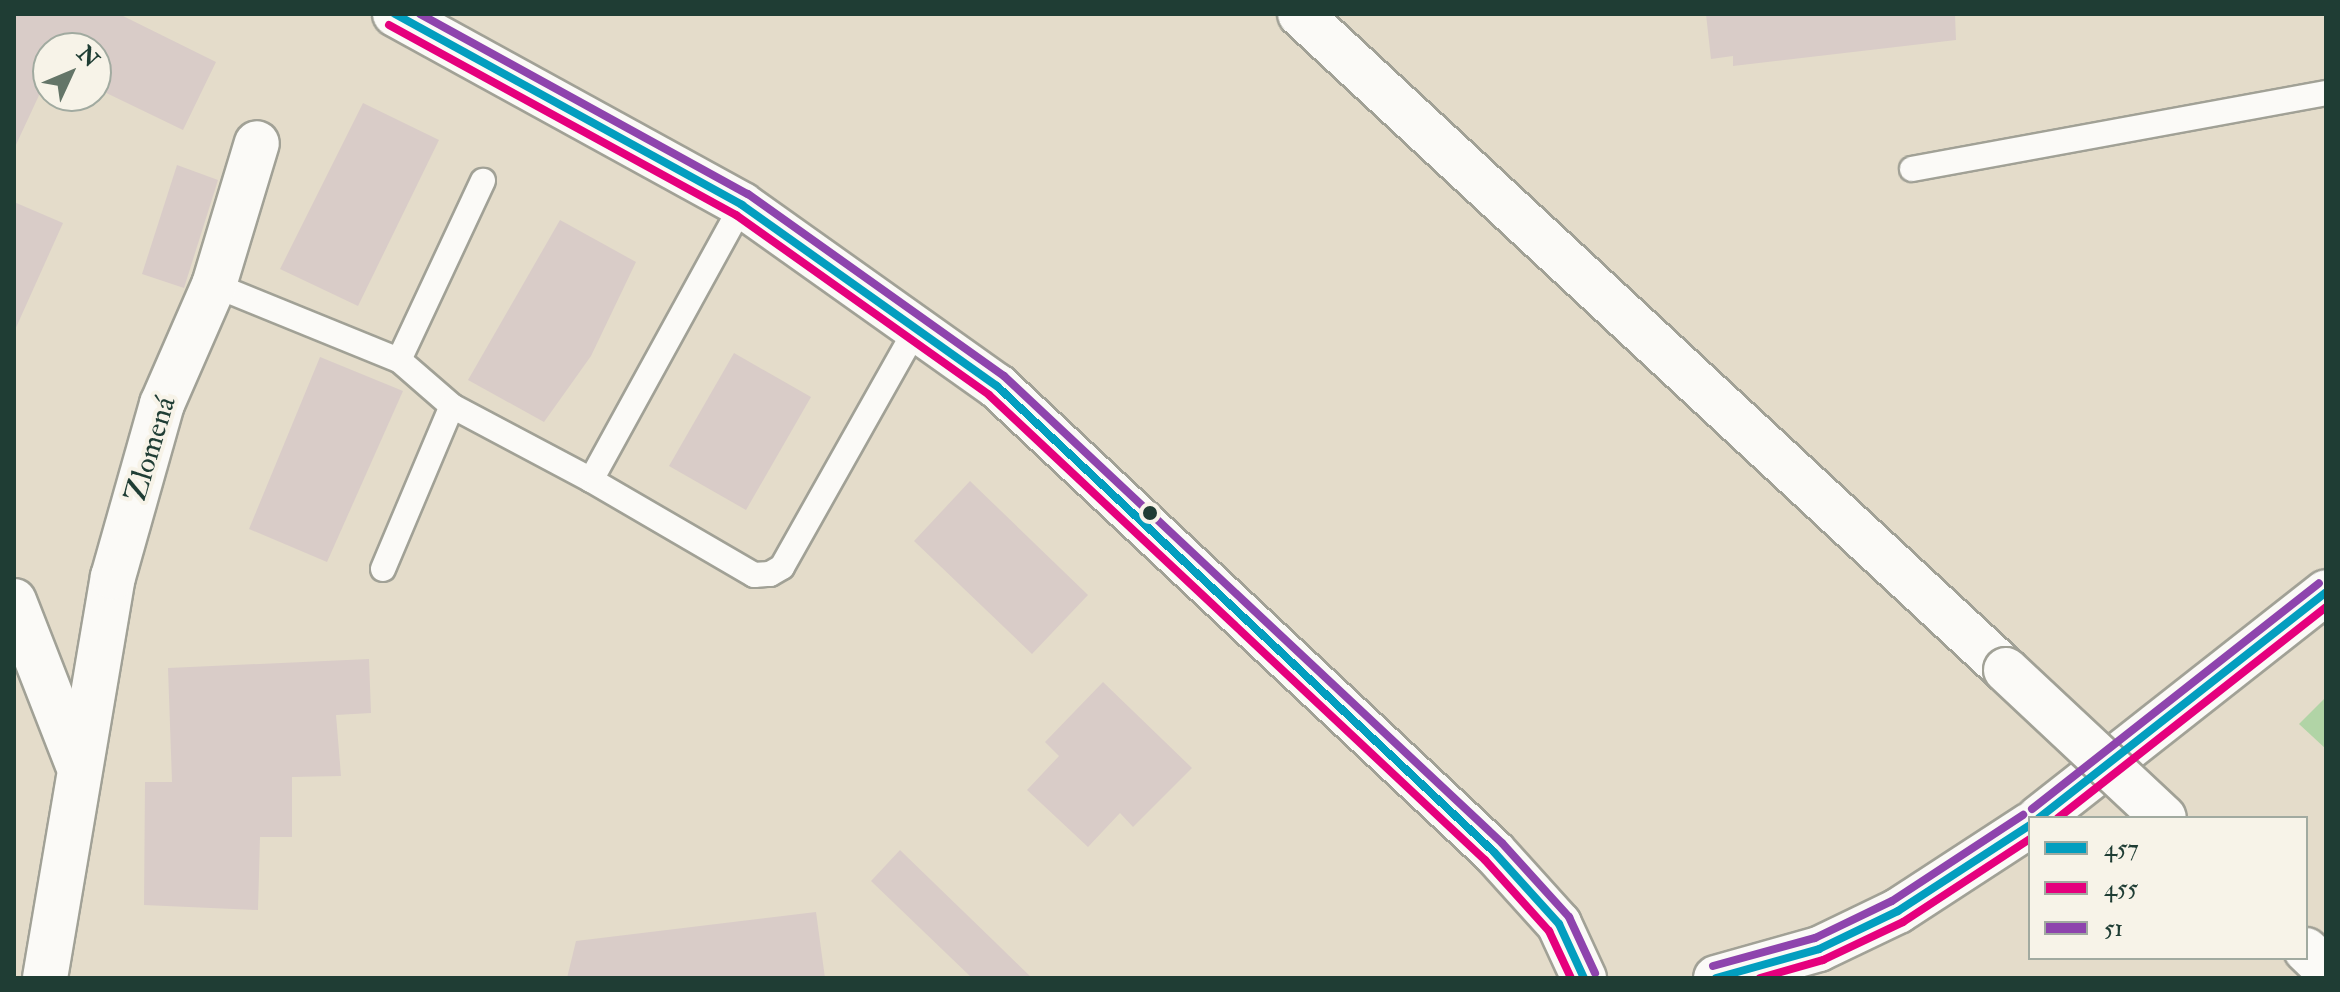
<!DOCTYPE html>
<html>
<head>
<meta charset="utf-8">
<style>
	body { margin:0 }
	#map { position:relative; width:2340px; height:992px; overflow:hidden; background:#e4dcca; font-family:"IM FELL Double Pica",serif }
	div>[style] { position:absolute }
	.green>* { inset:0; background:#b1d4a6 }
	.building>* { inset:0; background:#d9ccc8 }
	.roads { filter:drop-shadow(2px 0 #a1a196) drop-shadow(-2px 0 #a1a196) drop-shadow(0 2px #a1a196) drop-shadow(0 -2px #a1a196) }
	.lane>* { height:24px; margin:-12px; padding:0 12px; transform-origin:12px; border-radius:12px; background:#fbfaf7 }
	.street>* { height:44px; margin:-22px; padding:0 22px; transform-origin:22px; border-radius:22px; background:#fbfaf7 }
	.secondary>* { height:44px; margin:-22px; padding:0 22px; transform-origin:22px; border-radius:22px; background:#fbfaf7 }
	.primary>* { height:44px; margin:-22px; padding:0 22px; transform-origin:22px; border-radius:22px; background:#fbfaf7 }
	.bridges { filter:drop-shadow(2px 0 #a1a196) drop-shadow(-2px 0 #a1a196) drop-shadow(0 2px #a1a196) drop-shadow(0 -2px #a1a196) }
	.primary-bridge>* { height:44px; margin:-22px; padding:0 22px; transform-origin:22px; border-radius:22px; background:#fbfaf7 }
	.bus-1>* { height:8px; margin:-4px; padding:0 4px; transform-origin:4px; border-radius:4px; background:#039ebf }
	.bus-2>* { height:8px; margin:-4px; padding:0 4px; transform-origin:4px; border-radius:4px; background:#e5007d }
	.bus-3>* { height:8px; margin:-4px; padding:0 4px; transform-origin:4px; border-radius:4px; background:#8e44ad }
	.dots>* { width:22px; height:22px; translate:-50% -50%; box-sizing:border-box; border:4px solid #f7f3e8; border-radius:50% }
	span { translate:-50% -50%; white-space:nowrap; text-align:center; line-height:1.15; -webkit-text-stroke:8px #f7f3e8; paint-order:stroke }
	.street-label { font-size:30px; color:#1f3d34 }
	.frame { position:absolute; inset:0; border:16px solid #1f3d34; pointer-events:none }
	.legend { position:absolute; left:2028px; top:816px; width:280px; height:144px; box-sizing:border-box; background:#f7f3e8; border:2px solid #a1aaa0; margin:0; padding:10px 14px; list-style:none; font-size:24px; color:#1f3d34 }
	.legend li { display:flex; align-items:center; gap:16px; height:40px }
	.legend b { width:40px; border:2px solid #a1aaa0 }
	.north { position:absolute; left:32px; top:32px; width:80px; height:80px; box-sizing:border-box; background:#f7f3e8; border:2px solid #a1aaa0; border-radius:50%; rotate:46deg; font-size:22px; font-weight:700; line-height:32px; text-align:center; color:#1f3d34 }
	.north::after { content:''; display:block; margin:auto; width:28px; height:36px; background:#647568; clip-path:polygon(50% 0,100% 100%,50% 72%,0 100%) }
</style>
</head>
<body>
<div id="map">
	<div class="green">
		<div style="clip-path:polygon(2326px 697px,2326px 749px,2299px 724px)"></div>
	</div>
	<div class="building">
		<div style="clip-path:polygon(14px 14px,119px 14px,216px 62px,183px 130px,96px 88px,96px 48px,48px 48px,48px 76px,14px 149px)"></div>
		<div style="clip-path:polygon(1706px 14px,1955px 14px,1956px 40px,1733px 66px,1733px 56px,1711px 59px)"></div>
		<div style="clip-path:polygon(363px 103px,439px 140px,358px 306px,280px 269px)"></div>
		<div style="clip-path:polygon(177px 165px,218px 180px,184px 288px,142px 274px)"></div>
		<div style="clip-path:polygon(14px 202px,63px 223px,14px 332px)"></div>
		<div style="clip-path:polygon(560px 220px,636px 262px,591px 356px,544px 422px,468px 380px)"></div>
		<div style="clip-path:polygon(734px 353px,811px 397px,746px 510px,669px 466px)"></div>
		<div style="clip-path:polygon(320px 357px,403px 391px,327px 562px,249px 529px)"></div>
		<div style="clip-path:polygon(970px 481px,1088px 595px,1032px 654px,914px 541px)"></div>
		<div style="clip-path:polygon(369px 659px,371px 713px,336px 715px,341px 776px,292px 777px,292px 837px,260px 837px,258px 910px,144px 905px,145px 782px,172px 782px,168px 668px)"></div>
		<div style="clip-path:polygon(1103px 682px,1192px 768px,1133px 827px,1120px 813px,1088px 847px,1027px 790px,1059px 756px,1045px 742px)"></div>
		<div style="clip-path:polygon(900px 850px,996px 943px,1032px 978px,972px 978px,871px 881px)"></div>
		<div style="clip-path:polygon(816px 912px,825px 978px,567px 978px,576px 941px)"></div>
	</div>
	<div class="roads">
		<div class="lane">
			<div style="left:1912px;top:169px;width:421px;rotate:-10.4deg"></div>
			<div style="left:214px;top:285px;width:200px;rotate:22.1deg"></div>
			<div style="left:399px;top:360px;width:198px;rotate:-64.9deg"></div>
			<div style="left:399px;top:360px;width:70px;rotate:41deg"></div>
			<div style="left:452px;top:406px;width:157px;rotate:28deg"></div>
			<div style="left:591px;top:480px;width:314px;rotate:-61.2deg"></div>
			<div style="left:591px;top:480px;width:189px;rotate:30.2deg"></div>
			<div style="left:754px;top:575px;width:16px;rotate:-4deg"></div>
			<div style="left:770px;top:574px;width:14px;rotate:-30deg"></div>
			<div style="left:782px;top:567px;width:279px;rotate:-60.6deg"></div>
			<div style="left:383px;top:569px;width:177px;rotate:-67.1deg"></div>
		</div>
		<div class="street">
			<div style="left:395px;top:14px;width:396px;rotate:28.8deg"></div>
			<div style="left:742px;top:205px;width:313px;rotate:35.4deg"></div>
			<div style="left:997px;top:386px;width:681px;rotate:43.16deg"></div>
			<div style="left:1494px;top:852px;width:97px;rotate:47.9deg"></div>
			<div style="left:1559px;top:924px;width:60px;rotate:65.2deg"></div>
			<div style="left:14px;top:601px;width:174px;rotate:68.7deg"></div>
			<div style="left:45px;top:978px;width:407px;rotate:-80.4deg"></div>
			<div style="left:113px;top:577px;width:180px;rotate:-74.2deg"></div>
			<div style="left:162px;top:404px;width:130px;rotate:-66.4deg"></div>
			<div style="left:214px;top:285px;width:148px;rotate:-73.2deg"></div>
		</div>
		<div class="secondary">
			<div style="left:2039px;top:818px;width:365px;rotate:-38.2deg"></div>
			<div style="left:1716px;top:978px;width:107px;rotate:-15.7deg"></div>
			<div style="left:1819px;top:949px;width:88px;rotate:-25.7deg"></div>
			<div style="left:1898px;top:911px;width:158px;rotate:-33.1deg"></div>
		</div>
		<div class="primary">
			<div style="left:1300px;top:14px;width:964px;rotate:42.9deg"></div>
			<div style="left:2306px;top:950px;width:28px;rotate:44deg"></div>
		</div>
	</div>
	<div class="bridges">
		<div class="primary-bridge">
			<div style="left:2006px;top:670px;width:216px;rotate:43.1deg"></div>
		</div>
	</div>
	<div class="bus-1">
		<div style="left:395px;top:14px;width:396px;rotate:28.8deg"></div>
		<div style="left:742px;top:205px;width:313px;rotate:35.4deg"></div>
		<div style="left:997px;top:386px;width:681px;rotate:43.16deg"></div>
		<div style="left:1494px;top:852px;width:97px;rotate:47.9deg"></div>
		<div style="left:1559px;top:924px;width:60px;rotate:65.2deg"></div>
		<div style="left:2039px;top:818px;width:365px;rotate:-38.2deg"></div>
		<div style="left:1716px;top:978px;width:107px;rotate:-15.7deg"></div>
		<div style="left:1819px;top:949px;width:88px;rotate:-25.7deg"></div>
		<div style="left:1898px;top:911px;width:158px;rotate:-33.1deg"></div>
	</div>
	<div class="bus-2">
		<div style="left:389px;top:25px;width:396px;rotate:28.7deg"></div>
		<div style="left:736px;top:215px;width:310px;rotate:35.4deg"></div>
		<div style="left:989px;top:395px;width:680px;rotate:43.15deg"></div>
		<div style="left:1485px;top:860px;width:96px;rotate:48deg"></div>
		<div style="left:1549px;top:931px;width:52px;rotate:64.9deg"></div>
		<div style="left:2058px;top:818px;width:341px;rotate:-38.2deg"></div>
		<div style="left:1760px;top:978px;width:66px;rotate:-15.9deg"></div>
		<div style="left:1823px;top:960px;width:89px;rotate:-25.4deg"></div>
		<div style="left:1903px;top:922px;width:152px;rotate:-33.2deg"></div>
	</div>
	<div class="bus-3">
		<div style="left:420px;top:14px;width:374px;rotate:28.8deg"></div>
		<div style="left:748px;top:194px;width:314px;rotate:35.4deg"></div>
		<div style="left:1004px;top:376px;width:683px;rotate:43.16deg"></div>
		<div style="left:1502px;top:843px;width:100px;rotate:47.8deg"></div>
		<div style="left:1569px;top:917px;width:62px;rotate:65.1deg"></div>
		<div style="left:2032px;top:809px;width:365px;rotate:-38.2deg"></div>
		<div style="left:1713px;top:966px;width:106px;rotate:-15.4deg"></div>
		<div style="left:1815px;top:938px;width:85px;rotate:-25.7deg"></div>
		<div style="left:1892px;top:901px;width:157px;rotate:-33.3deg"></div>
	</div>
	<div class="dots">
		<div style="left:1150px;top:513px;background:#1f3d34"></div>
	</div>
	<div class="street-label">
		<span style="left:151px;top:449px;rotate:-73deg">Zlomená</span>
	</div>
	<div class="frame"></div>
	<ul class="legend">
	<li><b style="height:10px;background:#039ebf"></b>457</li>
	<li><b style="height:10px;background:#e5007d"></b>455</li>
	<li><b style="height:10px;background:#8e44ad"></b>51</li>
	</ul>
	<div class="north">N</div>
</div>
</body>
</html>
